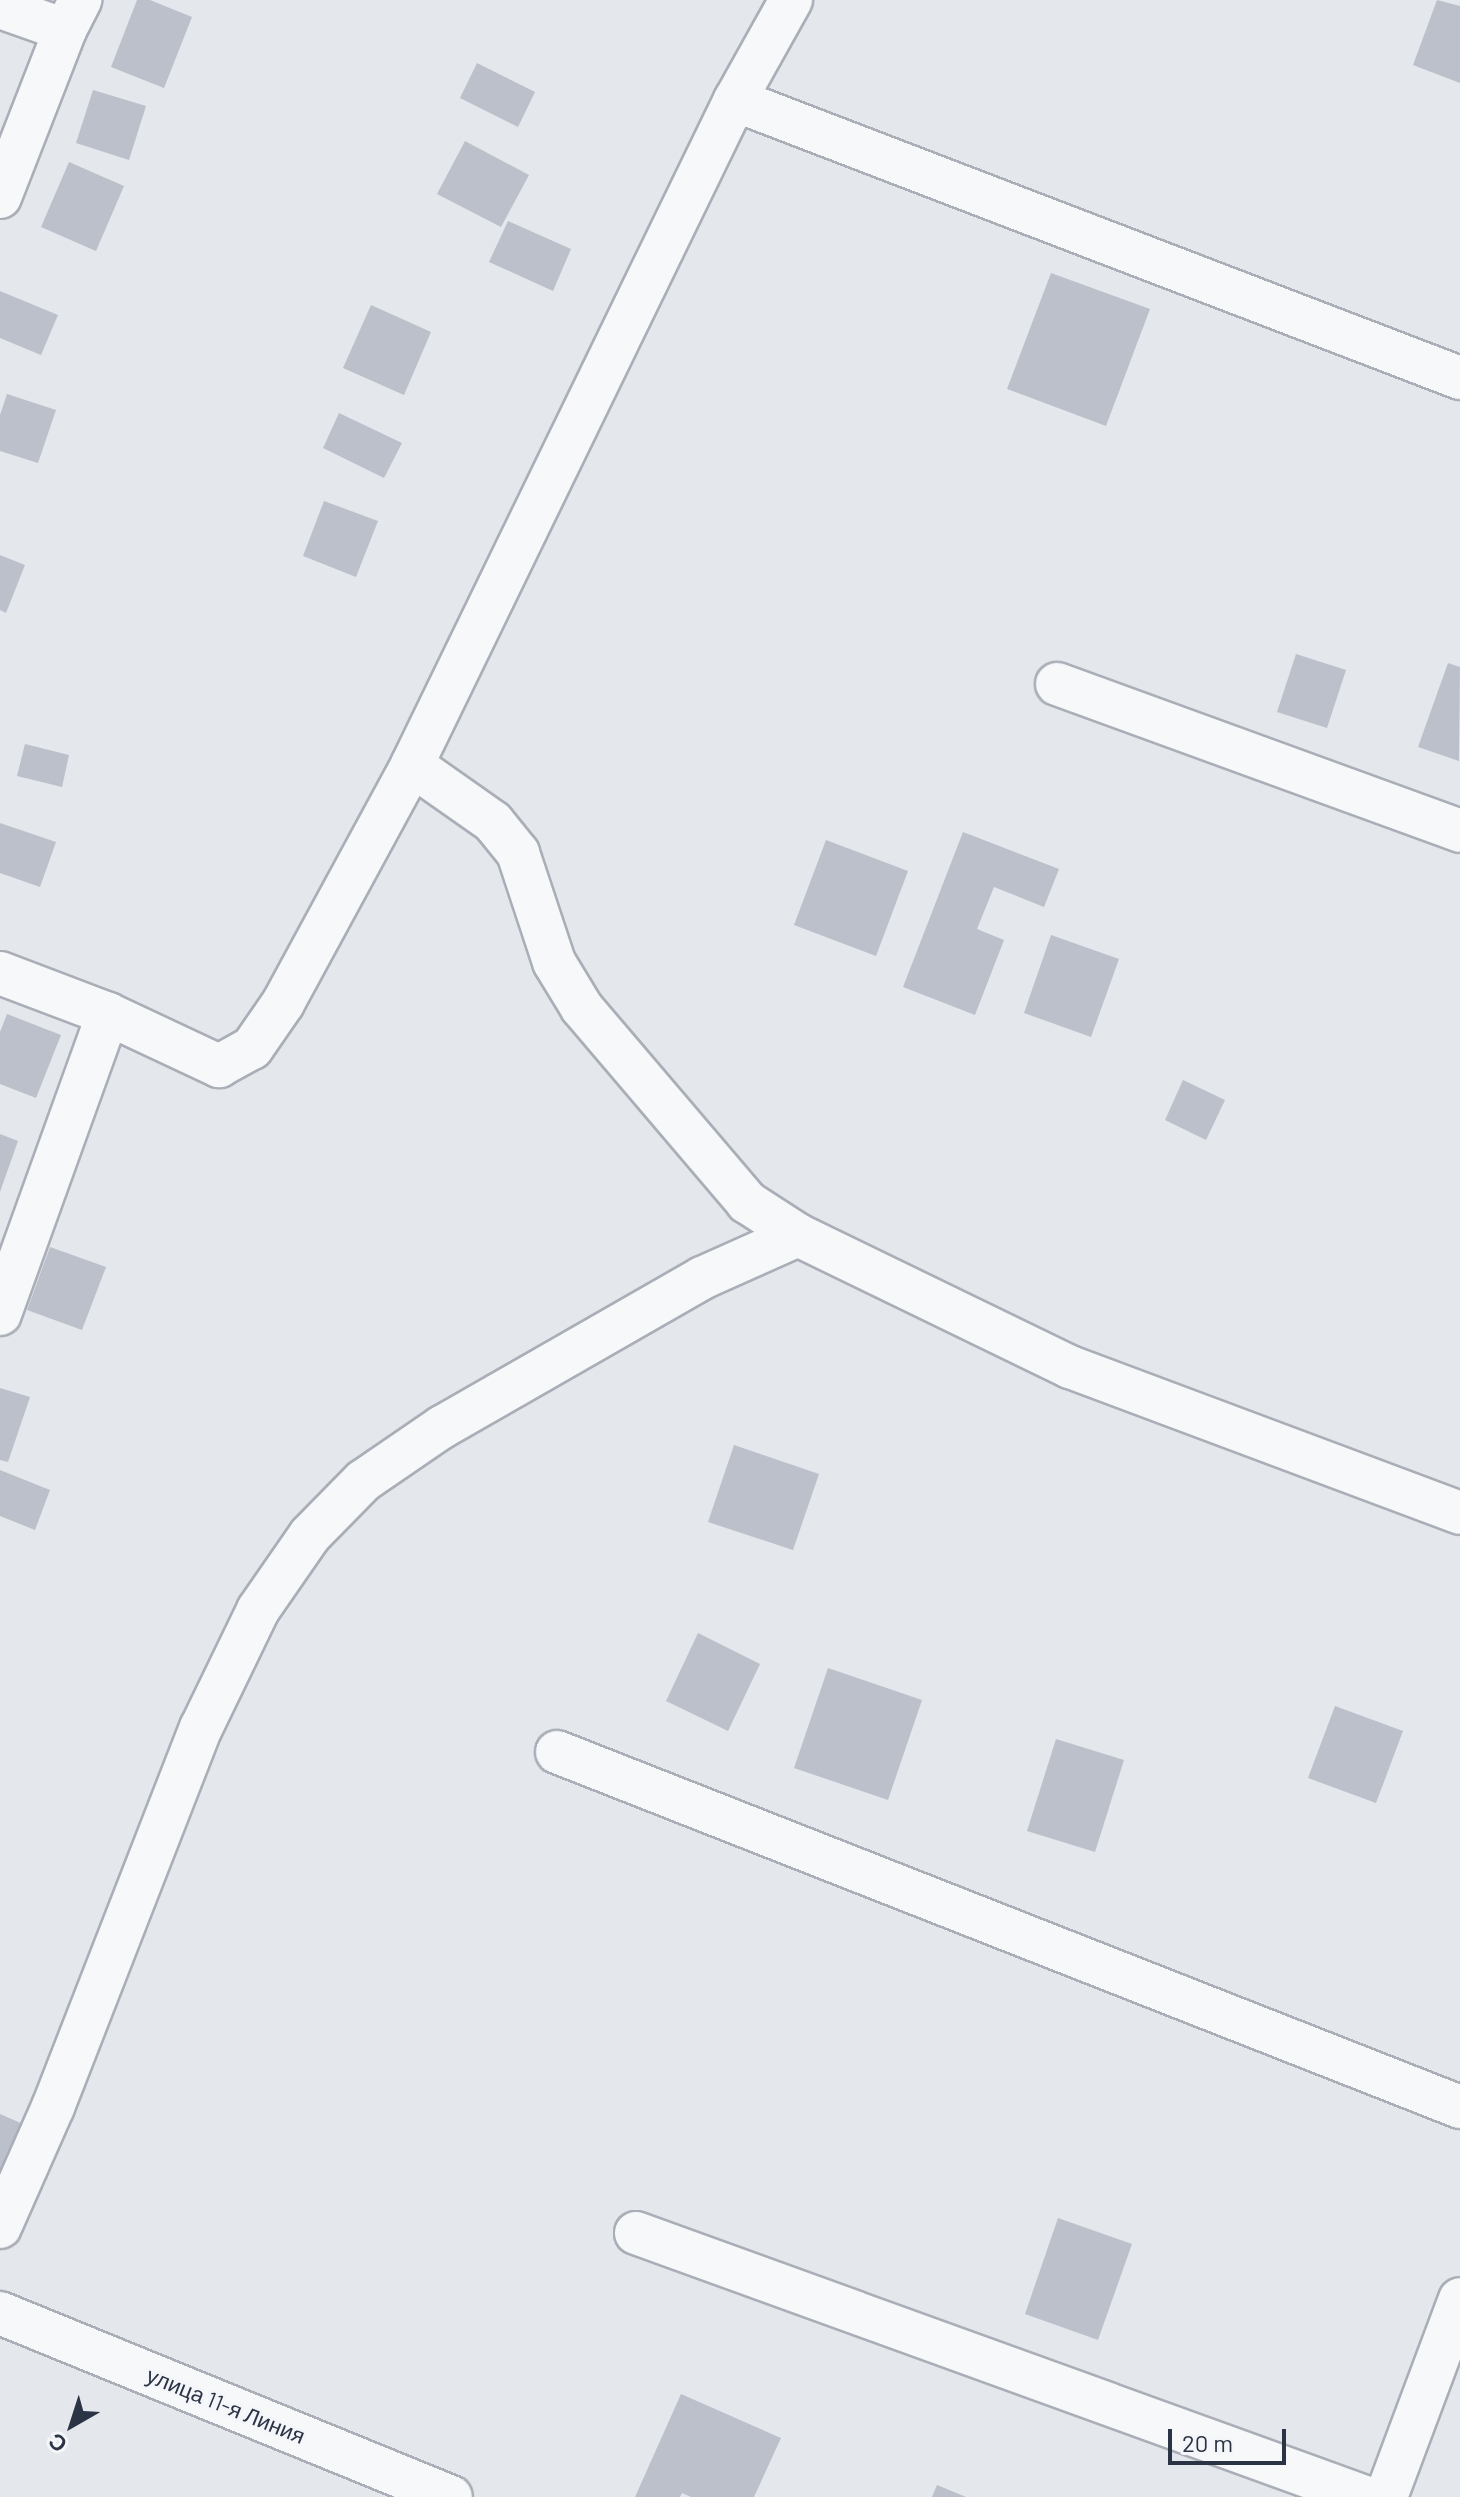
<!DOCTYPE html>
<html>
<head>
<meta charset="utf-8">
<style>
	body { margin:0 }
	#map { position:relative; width:1460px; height:2497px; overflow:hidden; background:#e4e7ec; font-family:Barlow,sans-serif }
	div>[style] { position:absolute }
	.building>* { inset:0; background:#bbc0ca }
	.roads { filter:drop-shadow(2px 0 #a9aeb7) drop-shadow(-2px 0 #a9aeb7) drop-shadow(0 2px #a9aeb7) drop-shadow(0 -2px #a9aeb7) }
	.minor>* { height:42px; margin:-21px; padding:0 21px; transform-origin:21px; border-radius:21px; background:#f7f8fa }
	span { translate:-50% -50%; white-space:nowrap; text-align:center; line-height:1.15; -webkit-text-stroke:6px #f4f6f9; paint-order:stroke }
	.street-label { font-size:22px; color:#2b3445 }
	.north { position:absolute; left:32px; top:2385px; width:80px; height:80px; -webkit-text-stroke:6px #f4f6f9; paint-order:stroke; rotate:219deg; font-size:22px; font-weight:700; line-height:32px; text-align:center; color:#2b3445 }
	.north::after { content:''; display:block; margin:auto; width:28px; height:36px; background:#2b3445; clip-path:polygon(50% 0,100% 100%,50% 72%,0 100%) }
	.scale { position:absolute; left:1168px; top:2429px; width:118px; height:36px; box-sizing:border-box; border:4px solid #2b3445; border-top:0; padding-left:10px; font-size:24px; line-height:28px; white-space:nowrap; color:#2b3445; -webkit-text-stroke:6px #f4f6f9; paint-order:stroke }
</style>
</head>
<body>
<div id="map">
	<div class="building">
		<div style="clip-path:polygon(137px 0,150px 0,192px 17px,164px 88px,111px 67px)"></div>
		<div style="clip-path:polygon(1437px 0,1460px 6px,1460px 83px,1413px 65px)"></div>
		<div style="clip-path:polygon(477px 63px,535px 92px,518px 127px,460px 98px)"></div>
		<div style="clip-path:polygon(93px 90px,146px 106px,129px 160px,76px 143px)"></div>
		<div style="clip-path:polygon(465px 141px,529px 175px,501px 227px,437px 194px)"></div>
		<div style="clip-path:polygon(69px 162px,124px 186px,96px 251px,41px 227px)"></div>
		<div style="clip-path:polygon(508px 221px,571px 249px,553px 291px,489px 262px)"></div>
		<div style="clip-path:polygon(1051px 273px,1150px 309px,1106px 426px,1007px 389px)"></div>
		<div style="clip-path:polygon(0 291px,58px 315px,41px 355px,0 338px)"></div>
		<div style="clip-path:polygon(371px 305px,431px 332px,404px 395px,343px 368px)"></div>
		<div style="clip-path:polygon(7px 394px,56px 410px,38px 463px,0 451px,0 415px)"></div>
		<div style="clip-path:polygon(339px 413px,402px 443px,384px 478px,323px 448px)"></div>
		<div style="clip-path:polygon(324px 501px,378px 521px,356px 577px,303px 556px)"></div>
		<div style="clip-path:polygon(0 555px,25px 565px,6px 613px,0 610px)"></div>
		<div style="clip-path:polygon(1296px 654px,1346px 670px,1327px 728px,1277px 712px)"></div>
		<div style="clip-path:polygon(1448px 663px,1460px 667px,1459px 761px,1418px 747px)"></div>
		<div style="clip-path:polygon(25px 744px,69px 755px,62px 787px,17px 776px)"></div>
		<div style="clip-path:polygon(0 823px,56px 842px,40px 887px,0 873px)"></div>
		<div style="clip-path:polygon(963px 832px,1059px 869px,1044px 907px,994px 887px,977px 929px,1004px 940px,975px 1015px,903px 987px)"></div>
		<div style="clip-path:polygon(826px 840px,908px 871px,876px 956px,794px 925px)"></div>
		<div style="clip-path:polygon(1051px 935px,1119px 959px,1091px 1037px,1024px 1013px)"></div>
		<div style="clip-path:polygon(7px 1014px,61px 1035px,36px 1098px,0 1084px,0 1032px)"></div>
		<div style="clip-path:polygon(1183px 1080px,1225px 1100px,1206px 1140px,1165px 1120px)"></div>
		<div style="clip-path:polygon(0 1134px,18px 1141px,0 1192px)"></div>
		<div style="clip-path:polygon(50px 1247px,106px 1267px,82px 1330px,27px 1310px)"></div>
		<div style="clip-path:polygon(0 1388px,30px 1397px,8px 1462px,0 1460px)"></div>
		<div style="clip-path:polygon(734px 1445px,819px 1474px,793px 1550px,708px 1522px)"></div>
		<div style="clip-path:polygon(0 1470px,50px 1490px,35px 1530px,0 1516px)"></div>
		<div style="clip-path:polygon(698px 1633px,760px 1664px,728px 1731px,666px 1701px)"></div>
		<div style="clip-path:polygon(828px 1668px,922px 1700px,888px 1800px,794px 1768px)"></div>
		<div style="clip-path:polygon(1335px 1706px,1403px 1731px,1376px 1803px,1308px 1778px)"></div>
		<div style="clip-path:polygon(1056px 1739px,1124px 1760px,1095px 1852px,1027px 1831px)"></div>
		<div style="clip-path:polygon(0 2114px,23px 2124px,0 2175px)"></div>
		<div style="clip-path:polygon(1058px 2218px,1132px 2244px,1098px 2340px,1025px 2314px)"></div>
		<div style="clip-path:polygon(681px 2394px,781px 2438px,754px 2497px,691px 2497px,682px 2493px,680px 2497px,635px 2497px)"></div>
		<div style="clip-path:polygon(937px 2485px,966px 2497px,932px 2497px)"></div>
	</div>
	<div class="roads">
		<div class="minor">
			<div style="left:791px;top:0;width:115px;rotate:119.2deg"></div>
			<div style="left:735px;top:100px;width:739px;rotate:115.91deg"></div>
			<div style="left:412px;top:765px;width:99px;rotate:35.1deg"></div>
			<div style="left:493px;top:822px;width:40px;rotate:51deg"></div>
			<div style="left:518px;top:853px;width:115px;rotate:71.7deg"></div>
			<div style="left:554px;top:962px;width:54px;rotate:58.7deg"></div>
			<div style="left:582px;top:1008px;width:255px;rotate:49.6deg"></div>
			<div style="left:747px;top:1202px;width:61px;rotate:32.9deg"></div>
			<div style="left:798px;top:1235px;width:302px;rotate:25.9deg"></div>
			<div style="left:1070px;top:1367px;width:416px;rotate:20.5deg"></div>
			<div style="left:0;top:7px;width:69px;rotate:19.5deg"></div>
			<div style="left:735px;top:100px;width:776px;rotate:20.98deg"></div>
			<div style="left:0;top:197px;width:179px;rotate:-68.7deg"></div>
			<div style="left:65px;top:30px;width:34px;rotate:-63deg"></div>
			<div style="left:1057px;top:684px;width:429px;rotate:20deg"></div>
			<div style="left:0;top:973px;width:116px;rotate:20.8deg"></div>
			<div style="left:108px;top:1014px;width:123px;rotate:25.1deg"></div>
			<div style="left:219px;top:1066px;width:38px;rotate:-29deg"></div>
			<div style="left:252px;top:1048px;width:55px;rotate:-55.4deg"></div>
			<div style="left:283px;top:1003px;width:271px;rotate:-61.5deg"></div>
			<div style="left:0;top:1314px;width:319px;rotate:-70.2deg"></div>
			<div style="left:557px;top:1752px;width:970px;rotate:21.46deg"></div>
			<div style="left:0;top:2227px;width:131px;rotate:-66.2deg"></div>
			<div style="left:53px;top:2107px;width:407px;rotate:-68.7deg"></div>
			<div style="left:201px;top:1728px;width:131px;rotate:-64.2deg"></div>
			<div style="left:258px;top:1610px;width:91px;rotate:-55.3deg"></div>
			<div style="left:310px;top:1535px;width:76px;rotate:-45.5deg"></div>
			<div style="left:363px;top:1481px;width:96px;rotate:-34.4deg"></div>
			<div style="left:442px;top:1427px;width:300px;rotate:-29.8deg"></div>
			<div style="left:702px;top:1278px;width:105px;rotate:-24.1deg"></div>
			<div style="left:636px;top:2233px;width:775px;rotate:19.91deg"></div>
			<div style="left:0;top:2313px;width:487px;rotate:22.2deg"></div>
			<div style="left:1386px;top:2497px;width:211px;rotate:-69.5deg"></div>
		</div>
	</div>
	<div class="street-label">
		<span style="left:226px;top:2405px;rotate:22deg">улица 11-я Линия</span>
	</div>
	<div class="north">С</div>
	<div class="scale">20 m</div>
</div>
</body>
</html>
